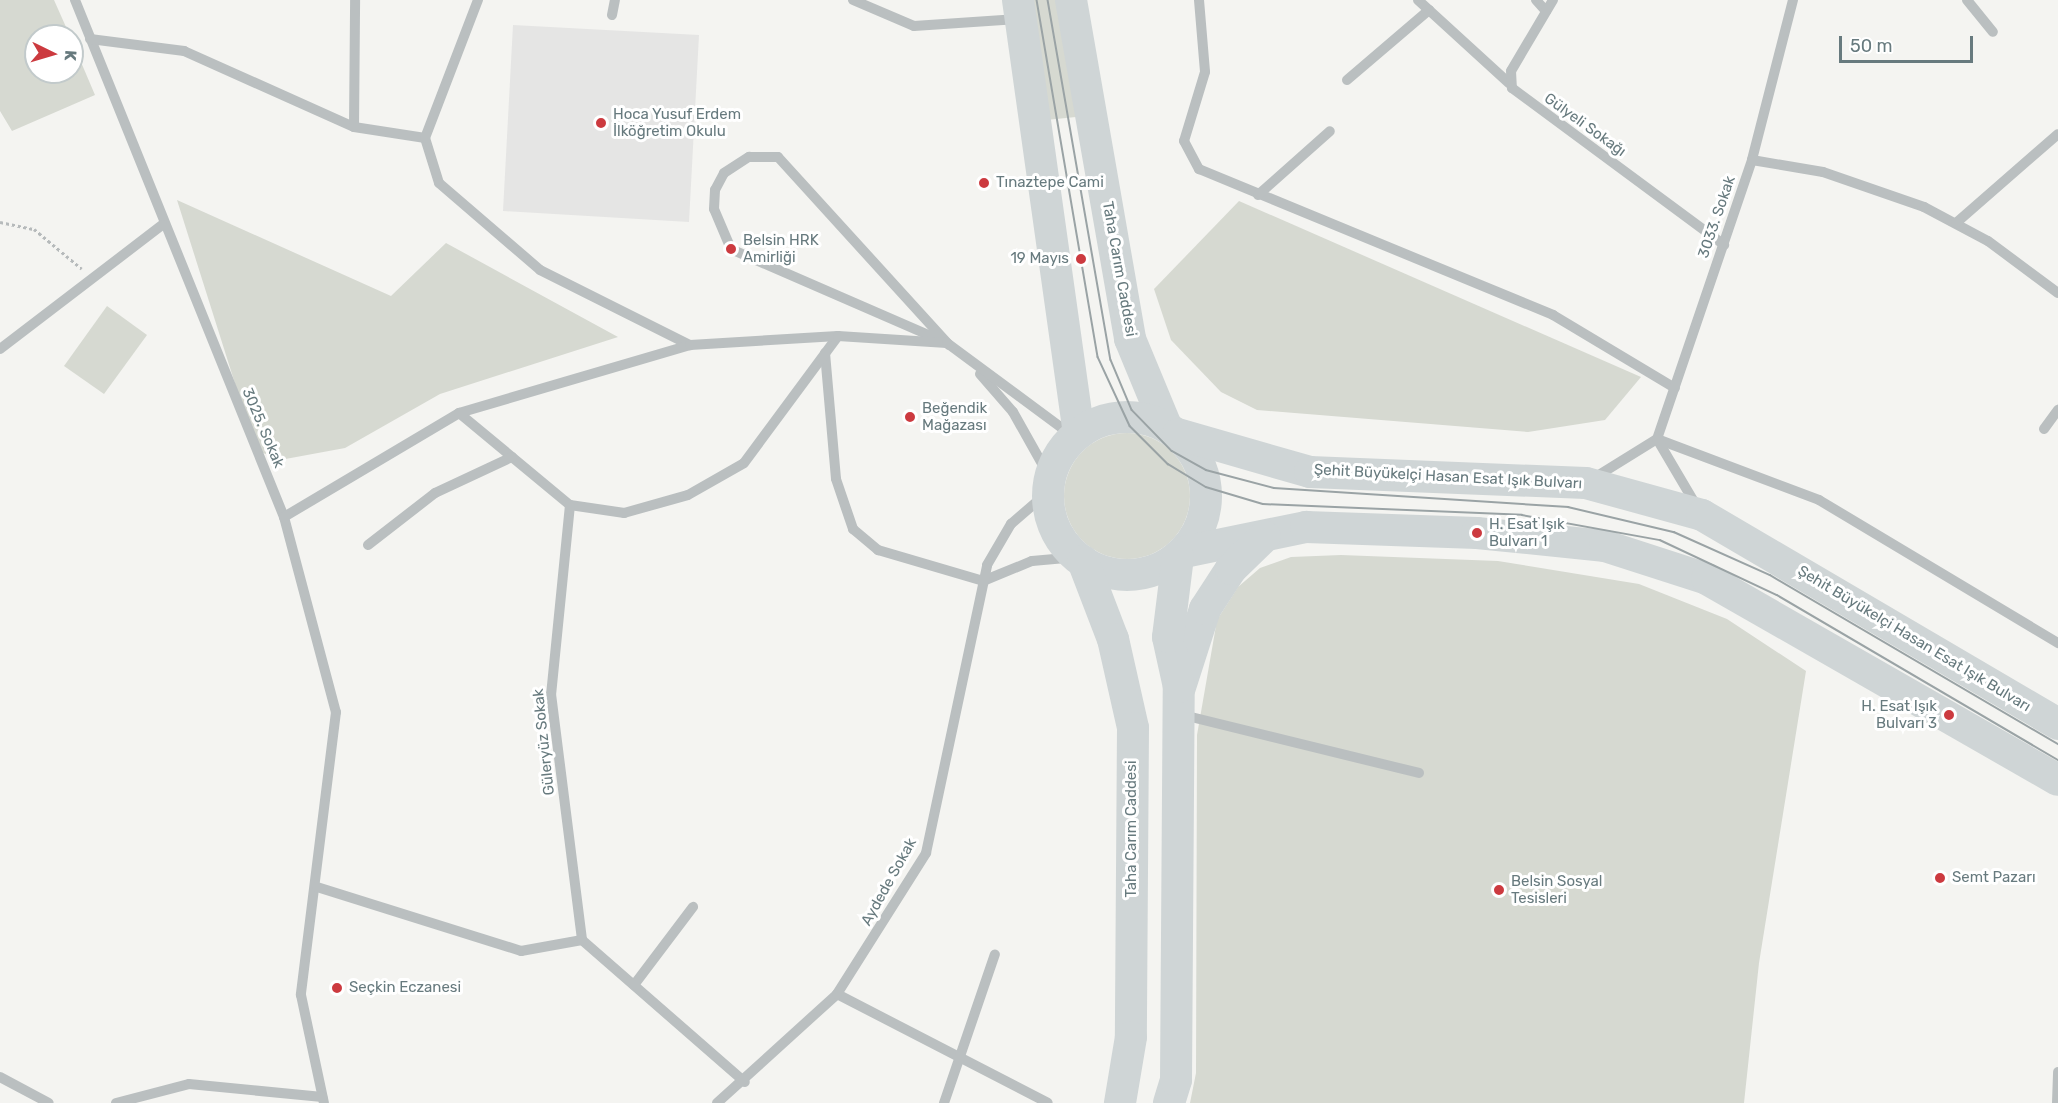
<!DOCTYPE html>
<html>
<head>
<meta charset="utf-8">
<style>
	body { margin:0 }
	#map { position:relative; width:2058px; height:1103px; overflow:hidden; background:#f4f4f1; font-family:Rubik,sans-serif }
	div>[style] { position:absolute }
	.built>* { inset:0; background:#e5e5e4 }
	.green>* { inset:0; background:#d6d9d1 }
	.round { border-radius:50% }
	.path>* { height:3px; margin-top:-1.5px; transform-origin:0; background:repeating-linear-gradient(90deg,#b6babb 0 3px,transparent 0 6px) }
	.minor>* { height:10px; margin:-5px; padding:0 5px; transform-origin:5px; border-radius:5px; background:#babfc0 }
	.major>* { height:32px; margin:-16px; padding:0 16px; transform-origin:16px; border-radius:16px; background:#cfd5d6 }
	.major>.ring { margin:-16px; padding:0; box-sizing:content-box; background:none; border:32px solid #cfd5d6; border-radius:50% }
	.tram>* { height:1.5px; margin:-0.75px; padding:0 0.75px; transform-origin:0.75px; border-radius:0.75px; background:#9aa3a5 }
	.dots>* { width:16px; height:16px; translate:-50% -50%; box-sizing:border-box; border:3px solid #fff; border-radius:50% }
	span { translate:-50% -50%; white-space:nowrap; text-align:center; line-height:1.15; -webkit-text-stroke:6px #fff; paint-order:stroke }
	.poi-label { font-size:15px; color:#677a7e }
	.left { translate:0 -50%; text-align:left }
	.right { translate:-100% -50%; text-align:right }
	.street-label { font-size:15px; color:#677a7e }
	.north { position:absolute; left:24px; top:24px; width:60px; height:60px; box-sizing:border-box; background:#fff; border:2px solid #c2cacb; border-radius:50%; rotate:95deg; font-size:16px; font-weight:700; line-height:24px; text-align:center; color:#677a7e }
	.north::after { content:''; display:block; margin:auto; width:21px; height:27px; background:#cc3a3f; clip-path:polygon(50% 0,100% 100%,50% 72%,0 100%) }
	.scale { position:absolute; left:1839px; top:36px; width:134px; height:27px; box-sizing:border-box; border:3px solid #677a7e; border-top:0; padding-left:8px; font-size:18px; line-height:21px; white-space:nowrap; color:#677a7e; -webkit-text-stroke:4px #fff; paint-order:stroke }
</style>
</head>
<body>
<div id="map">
	<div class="built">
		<div style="clip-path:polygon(513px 25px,699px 35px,689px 222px,503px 211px)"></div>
	</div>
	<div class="green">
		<div style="clip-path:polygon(0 0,54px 0,70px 36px,36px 36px,36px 72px,72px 72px,72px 41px,95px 95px,12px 131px,0 111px)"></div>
		<div style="clip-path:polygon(1028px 0,1056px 0,1076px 117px,1046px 120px)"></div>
		<div style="clip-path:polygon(177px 200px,391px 296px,446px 243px,618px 337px,440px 394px,345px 448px,280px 460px,256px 450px)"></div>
		<div style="clip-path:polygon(1239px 201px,1641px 377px,1605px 420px,1528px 432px,1257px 410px,1221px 392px,1171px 340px,1154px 289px)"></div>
		<div style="clip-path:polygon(107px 306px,147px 335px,104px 394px,64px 366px)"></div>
		<div class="round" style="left:1064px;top:433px;width:126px;height:126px"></div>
		<div style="clip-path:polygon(1341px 555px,1498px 561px,1639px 584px,1727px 619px,1806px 671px,1759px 963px,1744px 1103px,1190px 1103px,1196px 1073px,1197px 735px,1217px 620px,1238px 587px,1260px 568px,1291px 557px)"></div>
	</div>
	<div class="path">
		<div style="left:0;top:222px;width:35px;rotate:12deg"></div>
		<div style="left:34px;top:229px;width:62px;rotate:39.8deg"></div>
	</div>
	<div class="minor">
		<div style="left:75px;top:0;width:558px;rotate:67.99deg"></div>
		<div style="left:284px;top:517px;width:202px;rotate:75.1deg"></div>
		<div style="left:336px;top:712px;width:285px;rotate:97.1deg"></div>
		<div style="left:301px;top:995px;width:110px;rotate:78deg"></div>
		<div style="left:853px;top:0;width:66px;rotate:23.1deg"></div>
		<div style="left:914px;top:26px;width:104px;rotate:-3.9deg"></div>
		<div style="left:1199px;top:0;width:72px;rotate:85.2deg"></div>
		<div style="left:1205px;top:72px;width:72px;rotate:106.9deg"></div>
		<div style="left:1184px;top:141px;width:32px;rotate:62deg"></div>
		<div style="left:1199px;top:169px;width:383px;rotate:22.4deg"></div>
		<div style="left:1553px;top:315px;width:142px;rotate:30.9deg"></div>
		<div style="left:1418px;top:0;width:123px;rotate:42.4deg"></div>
		<div style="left:1536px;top:0;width:15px;rotate:48deg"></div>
		<div style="left:1553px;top:0;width:82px;rotate:120.6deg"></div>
		<div style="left:1511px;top:71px;width:17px;rotate:87deg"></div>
		<div style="left:1512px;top:88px;width:264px;rotate:36.5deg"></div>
		<div style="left:1793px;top:0;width:165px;rotate:104.4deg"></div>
		<div style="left:1752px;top:160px;width:295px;rotate:108.8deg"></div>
		<div style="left:1657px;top:439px;width:173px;rotate:20.6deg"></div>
		<div style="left:1819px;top:500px;width:279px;rotate:30.9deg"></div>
		<div style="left:1967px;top:0;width:41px;rotate:50.9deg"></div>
		<div style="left:612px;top:15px;width:15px;rotate:-79deg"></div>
		<div style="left:90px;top:39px;width:95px;rotate:7.3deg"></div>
		<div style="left:184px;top:51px;width:186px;rotate:24.1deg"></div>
		<div style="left:354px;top:127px;width:72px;rotate:8.8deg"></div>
		<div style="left:425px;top:138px;width:47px;rotate:72.7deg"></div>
		<div style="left:439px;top:183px;width:133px;rotate:40.7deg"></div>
		<div style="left:540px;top:270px;width:168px;rotate:26.6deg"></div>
		<div style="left:1347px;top:80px;width:108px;rotate:-40.5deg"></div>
		<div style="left:354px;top:127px;width:127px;rotate:-89.5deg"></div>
		<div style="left:425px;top:138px;width:148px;rotate:-69deg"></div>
		<div style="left:1752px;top:160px;width:72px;rotate:9.6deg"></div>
		<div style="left:1823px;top:172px;width:107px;rotate:19.1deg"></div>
		<div style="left:1924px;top:207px;width:72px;rotate:28deg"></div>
		<div style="left:1988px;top:241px;width:87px;rotate:36.6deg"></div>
		<div style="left:1258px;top:195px;width:96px;rotate:-41.6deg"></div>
		<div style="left:1956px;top:223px;width:135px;rotate:-41.1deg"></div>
		<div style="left:940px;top:340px;width:228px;rotate:-156.5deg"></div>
		<div style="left:731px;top:249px;width:43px;rotate:-113deg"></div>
		<div style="left:714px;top:209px;width:19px;rotate:-87deg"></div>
		<div style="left:715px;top:190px;width:19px;rotate:-62deg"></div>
		<div style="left:724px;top:173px;width:30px;rotate:-33deg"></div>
		<div style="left:749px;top:157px;width:29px"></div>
		<div style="left:778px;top:157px;width:254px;rotate:47.7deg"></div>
		<div style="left:0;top:349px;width:204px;rotate:-37.4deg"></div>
		<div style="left:825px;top:353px;width:126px;rotate:85deg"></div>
		<div style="left:836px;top:479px;width:53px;rotate:71.2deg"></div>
		<div style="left:853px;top:529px;width:33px;rotate:40deg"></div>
		<div style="left:878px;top:550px;width:109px;rotate:16.4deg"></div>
		<div style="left:980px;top:374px;width:50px;rotate:49deg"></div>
		<div style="left:1013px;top:412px;width:76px;rotate:60.7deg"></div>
		<div style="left:459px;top:413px;width:144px;rotate:39.7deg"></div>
		<div style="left:570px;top:505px;width:55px;rotate:8.4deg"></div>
		<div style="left:624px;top:513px;width:66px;rotate:-15.7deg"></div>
		<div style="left:688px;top:495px;width:64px;rotate:-29.7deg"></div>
		<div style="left:744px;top:463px;width:158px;rotate:-53.5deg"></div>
		<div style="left:2044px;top:429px;width:24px;rotate:-54deg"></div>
		<div style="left:1594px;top:478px;width:74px;rotate:-31.8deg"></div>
		<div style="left:1657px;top:439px;width:79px;rotate:59.5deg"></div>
		<div style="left:570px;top:505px;width:190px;rotate:95.7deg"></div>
		<div style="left:551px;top:694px;width:248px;rotate:82.8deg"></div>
		<div style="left:284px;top:517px;width:204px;rotate:-30.7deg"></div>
		<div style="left:459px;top:413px;width:241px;rotate:-16.4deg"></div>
		<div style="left:690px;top:345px;width:148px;rotate:-3.5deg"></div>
		<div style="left:838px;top:336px;width:109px;rotate:3.7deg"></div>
		<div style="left:947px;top:343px;width:158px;rotate:36.5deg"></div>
		<div style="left:368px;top:545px;width:85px;rotate:-37.8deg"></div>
		<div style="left:435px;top:493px;width:85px;rotate:-25.1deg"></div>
		<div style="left:983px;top:581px;width:53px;rotate:-22.2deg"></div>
		<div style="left:1032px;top:561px;width:45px;rotate:-5.1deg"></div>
		<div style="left:1183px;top:715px;width:243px;rotate:13.8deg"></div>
		<div style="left:317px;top:887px;width:214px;rotate:17.4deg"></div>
		<div style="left:521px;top:951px;width:62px;rotate:-10.2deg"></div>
		<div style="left:582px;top:940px;width:216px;rotate:41.1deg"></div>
		<div style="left:634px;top:985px;width:98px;rotate:-52.9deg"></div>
		<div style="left:837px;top:994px;width:237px;rotate:27.3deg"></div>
		<div style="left:0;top:1077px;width:55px;rotate:28deg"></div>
		<div style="left:116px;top:1103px;width:75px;rotate:-14.6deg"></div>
		<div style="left:189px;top:1084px;width:134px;rotate:5.6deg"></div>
		<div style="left:717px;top:1103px;width:162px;rotate:-42.2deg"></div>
		<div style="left:837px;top:994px;width:167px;rotate:-57.7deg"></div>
		<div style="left:926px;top:853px;width:294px;rotate:-78deg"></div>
		<div style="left:987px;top:565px;width:48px;rotate:-59.7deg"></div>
		<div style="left:1011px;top:524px;width:49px;rotate:-40.9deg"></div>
		<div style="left:944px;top:1103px;width:157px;rotate:-71.1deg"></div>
		<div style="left:2057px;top:1103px;width:31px;rotate:-88deg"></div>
	</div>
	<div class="major">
		<div style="left:1018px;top:0;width:437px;rotate:82deg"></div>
		<div style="left:1071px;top:0;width:344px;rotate:80.1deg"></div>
		<div style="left:1130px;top:339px;width:94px;rotate:67.5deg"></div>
		<div class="ring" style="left:1048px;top:417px;width:126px;height:126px"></div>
		<div style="left:1178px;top:434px;width:137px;rotate:16.1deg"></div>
		<div style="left:1310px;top:472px;width:276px;rotate:2.3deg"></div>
		<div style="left:1586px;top:483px;width:120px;rotate:15.4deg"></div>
		<div style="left:1702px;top:515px;width:413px;rotate:30.4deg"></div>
		<div style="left:1184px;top:552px;width:125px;rotate:-11.6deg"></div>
		<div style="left:1306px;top:527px;width:171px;rotate:2deg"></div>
		<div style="left:1477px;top:533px;width:129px;rotate:5.8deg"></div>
		<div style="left:1605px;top:546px;width:107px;rotate:17.9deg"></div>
		<div style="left:1707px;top:579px;width:404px;rotate:29.8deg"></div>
		<div style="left:1083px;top:561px;width:84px;rotate:69deg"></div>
		<div style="left:1113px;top:639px;width:91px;rotate:77.3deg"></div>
		<div style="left:1133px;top:728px;width:309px;rotate:90.4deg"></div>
		<div style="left:1131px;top:1037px;width:67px;rotate:99.5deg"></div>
		<div style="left:1180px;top:687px;width:82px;rotate:-72.2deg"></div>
		<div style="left:1205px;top:609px;width:48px;rotate:-57deg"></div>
		<div style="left:1231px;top:569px;width:47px;rotate:-44.1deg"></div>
		<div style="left:1169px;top:1103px;width:24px;rotate:-73deg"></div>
		<div style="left:1176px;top:1080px;width:393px;rotate:-89.6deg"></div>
		<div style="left:1179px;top:687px;width:51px;rotate:-102.4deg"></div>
		<div style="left:1168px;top:637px;width:81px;rotate:-82.9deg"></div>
	</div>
	<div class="tram">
		<div style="left:1037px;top:0;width:362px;rotate:80.3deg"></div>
		<div style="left:1098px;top:357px;width:76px;rotate:65.1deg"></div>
		<div style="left:1130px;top:426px;width:54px;rotate:45deg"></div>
		<div style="left:1168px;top:464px;width:44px;rotate:31.2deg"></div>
		<div style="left:1206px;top:487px;width:59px;rotate:16.6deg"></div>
		<div style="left:1263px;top:504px;width:259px;rotate:2.4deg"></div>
		<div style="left:1522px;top:515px;width:140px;rotate:10.3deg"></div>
		<div style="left:1660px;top:540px;width:129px;rotate:25.2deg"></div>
		<div style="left:1777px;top:595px;width:326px;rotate:30.4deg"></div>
		<div style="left:1048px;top:0;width:365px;rotate:80.1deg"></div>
		<div style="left:1111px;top:360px;width:54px;rotate:67.2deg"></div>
		<div style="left:1132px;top:410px;width:57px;rotate:45.7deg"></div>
		<div style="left:1172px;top:451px;width:39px;rotate:29deg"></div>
		<div style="left:1206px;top:470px;width:70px;rotate:14.8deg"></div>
		<div style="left:1274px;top:488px;width:295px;rotate:3.7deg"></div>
		<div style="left:1568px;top:507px;width:109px;rotate:13.3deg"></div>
		<div style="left:1674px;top:532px;width:105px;rotate:24.1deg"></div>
		<div style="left:1770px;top:575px;width:334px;rotate:30.4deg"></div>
	</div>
	<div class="dots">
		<div style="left:601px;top:123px;background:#cc3a3f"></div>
		<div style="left:984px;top:183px;background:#cc3a3f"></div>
		<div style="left:731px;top:249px;background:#cc3a3f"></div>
		<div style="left:1081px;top:259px;background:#cc3a3f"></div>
		<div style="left:910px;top:417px;background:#cc3a3f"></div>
		<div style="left:1477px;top:533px;background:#cc3a3f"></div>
		<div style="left:1949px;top:715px;background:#cc3a3f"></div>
		<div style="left:1940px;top:878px;background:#cc3a3f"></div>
		<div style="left:1499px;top:890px;background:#cc3a3f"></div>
		<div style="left:337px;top:988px;background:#cc3a3f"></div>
	</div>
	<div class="poi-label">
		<span class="left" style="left:613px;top:123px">Hoca Yusuf Erdem<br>İlköğretim Okulu</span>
		<span class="left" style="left:996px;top:183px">Tınaztepe Cami</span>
		<span class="left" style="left:743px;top:249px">Belsin HRK<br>Amirliği</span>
		<span class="right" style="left:1069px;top:259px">19 Mayıs</span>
		<span class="left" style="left:922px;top:417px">Beğendik<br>Mağazası</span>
		<span class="left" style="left:1489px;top:533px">H. Esat Işık<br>Bulvarı 1</span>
		<span class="right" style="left:1937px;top:715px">H. Esat Işık<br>Bulvarı 3</span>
		<span class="left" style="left:1952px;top:878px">Semt Pazarı</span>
		<span class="left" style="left:1511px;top:890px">Belsin Sosyal<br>Tesisleri</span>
		<span class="left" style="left:349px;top:988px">Seçkin Eczanesi</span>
	</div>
	<div class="street-label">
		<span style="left:1585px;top:125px;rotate:36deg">Gülyeli Sokağı</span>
		<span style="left:1717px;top:217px;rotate:-71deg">3033. Sokak</span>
		<span style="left:1119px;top:269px;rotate:80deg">Taha Carım Caddesi</span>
		<span style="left:263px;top:428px;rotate:67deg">3025. Sokak</span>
		<span style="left:1448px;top:477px;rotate:3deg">Şehit Büyükelçi Hasan Esat Işık Bulvarı</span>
		<span style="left:1914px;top:639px;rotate:31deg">Şehit Büyükelçi Hasan Esat Işık Bulvarı</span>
		<span style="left:544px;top:742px;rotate:-96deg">Güleryüz Sokak</span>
		<span style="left:1132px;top:829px;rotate:-90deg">Taha Carım Caddesi</span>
		<span style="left:889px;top:882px;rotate:-61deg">Aydede Sokak</span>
	</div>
	<div class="north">K</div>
	<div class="scale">50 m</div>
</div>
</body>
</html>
